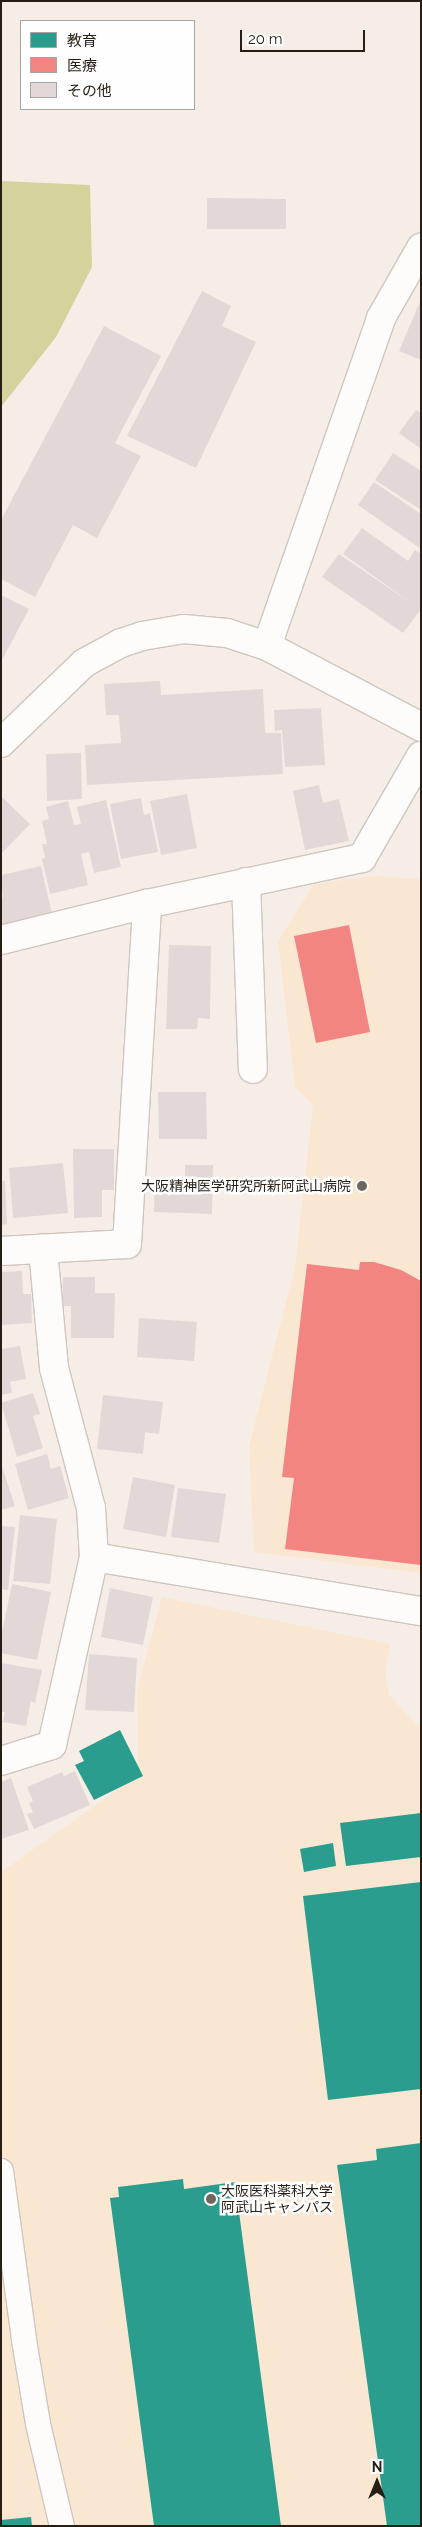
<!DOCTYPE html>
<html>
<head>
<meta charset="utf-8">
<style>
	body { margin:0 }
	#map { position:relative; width:422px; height:2527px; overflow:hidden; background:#f6eee6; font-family:Raleway,"Noto Sans JP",sans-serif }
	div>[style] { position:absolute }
	.built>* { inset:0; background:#fae7d2 }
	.forest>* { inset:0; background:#d3d39b }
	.schools>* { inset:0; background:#2a9d8f }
	.health>* { inset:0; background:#f28482 }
	.building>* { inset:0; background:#e2d8d7 }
	.roads { filter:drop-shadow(1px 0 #cec6be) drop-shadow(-1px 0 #cec6be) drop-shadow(0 1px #cec6be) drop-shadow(0 -1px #cec6be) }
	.lane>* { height:24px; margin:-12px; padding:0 12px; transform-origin:12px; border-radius:12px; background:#fefcfb }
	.street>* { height:28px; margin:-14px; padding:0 14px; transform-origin:14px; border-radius:14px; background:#fefcfb }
	.dots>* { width:14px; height:14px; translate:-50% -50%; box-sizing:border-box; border:2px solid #fefefe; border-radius:50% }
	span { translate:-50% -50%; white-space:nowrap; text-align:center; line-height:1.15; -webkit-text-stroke:5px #fefefe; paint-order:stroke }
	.poi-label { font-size:14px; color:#271e15 }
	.right { translate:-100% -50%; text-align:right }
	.left { translate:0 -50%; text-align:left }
	.frame { position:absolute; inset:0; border:2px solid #271e15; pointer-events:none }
	.legend { position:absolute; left:20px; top:20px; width:175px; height:90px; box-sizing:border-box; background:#fefefe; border:1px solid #a8a4a1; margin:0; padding:6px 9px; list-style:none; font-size:15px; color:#271e15 }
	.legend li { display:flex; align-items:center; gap:10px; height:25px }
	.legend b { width:25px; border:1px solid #a8a4a1 }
	.north { position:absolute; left:352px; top:2457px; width:50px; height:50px; -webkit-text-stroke:4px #fefefe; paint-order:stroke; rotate:0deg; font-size:14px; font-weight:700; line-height:20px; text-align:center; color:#271e15 }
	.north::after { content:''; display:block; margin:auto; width:18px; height:22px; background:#271e15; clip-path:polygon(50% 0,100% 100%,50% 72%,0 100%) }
	.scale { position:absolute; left:240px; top:30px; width:125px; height:22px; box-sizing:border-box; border:2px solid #271e15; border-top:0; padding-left:6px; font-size:15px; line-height:18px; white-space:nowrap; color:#271e15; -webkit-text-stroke:4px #fefefe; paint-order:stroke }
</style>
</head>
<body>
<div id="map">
	<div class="built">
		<div style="clip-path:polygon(373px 876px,421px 879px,421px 1573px,254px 1552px,249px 1446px,295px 1267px,313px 1106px,295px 1087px,278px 941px,314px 884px)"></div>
		<div style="clip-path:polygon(162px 1597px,390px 1644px,385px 1674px,389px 1695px,417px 1725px,421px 1726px,421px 2526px,1px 2526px,1px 1872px,138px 1775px,137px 1690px)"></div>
	</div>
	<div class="forest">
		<div style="clip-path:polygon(1px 181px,90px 185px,92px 267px,56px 337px,1px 407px)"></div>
	</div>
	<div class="schools">
		<div style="clip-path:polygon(120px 1730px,143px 1776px,94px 1800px,75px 1765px,84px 1761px,79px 1751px)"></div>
		<div style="clip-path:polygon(421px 1813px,421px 1857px,346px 1866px,340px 1823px)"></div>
		<div style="clip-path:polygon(333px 1843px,336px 1866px,304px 1872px,300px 1849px)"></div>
		<div style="clip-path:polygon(421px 1882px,421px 2089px,328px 2100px,303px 1896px)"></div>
		<div style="clip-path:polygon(421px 2143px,421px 2526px,387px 2526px,337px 2165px,377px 2160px,376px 2149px)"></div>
		<div style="clip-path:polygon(183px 2179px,184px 2189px,235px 2182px,281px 2526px,154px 2526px,110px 2198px,119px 2197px,118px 2187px)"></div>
		<div style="clip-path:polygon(31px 2517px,32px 2526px,1px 2526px,1px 2520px)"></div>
	</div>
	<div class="health">
		<div style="clip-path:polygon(349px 925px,370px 1032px,316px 1043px,294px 936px)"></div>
		<div style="clip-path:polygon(360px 1262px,374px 1262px,401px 1270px,421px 1281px,421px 1565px,285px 1549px,294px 1478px,282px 1477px,307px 1264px,359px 1270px)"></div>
	</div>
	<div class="building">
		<div style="clip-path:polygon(207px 198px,286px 199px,286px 229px,207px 229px)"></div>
		<div style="clip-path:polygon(202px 291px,231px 306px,222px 326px,256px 342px,196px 468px,127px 436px)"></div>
		<div style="clip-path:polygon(421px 299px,421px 360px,399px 351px)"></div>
		<div style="clip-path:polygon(104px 326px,161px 356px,115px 443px,141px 456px,97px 538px,73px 525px,35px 597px,1px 579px,1px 520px)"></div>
		<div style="clip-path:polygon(416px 410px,421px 413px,421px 449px,399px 433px)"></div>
		<div style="clip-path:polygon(393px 453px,421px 471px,421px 510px,375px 480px)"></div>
		<div style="clip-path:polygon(374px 482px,421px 514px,421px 549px,358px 505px)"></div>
		<div style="clip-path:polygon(362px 528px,408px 561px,415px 550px,421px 554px,421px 609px,403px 633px,322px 577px,339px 554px,414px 605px,343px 554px)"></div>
		<div style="clip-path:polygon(1px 595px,29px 609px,1px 662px)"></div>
		<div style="clip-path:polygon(160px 681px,161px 695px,263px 689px,265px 733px,281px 733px,283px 774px,87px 785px,85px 745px,121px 743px,119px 715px,106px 715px,104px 684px)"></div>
		<div style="clip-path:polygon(321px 708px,325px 765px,285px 767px,282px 730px,275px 731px,274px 710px)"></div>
		<div style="clip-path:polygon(81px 753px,82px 799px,47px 801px,46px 754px)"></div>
		<div style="clip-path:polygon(319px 785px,323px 803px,339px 799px,349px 841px,305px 850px,293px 791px)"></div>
		<div style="clip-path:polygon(187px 794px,197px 848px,161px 855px,150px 801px)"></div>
		<div style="clip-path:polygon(1px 796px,30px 824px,1px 854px)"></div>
		<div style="clip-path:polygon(141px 798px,144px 815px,150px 813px,158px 852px,121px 859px,110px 804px)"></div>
		<div style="clip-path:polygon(106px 800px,121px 867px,94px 873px,89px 852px,81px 854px,88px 885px,50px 894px,42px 859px,45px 858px,42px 844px,47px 844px,42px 821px,49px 819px,46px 807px,68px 801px,74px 825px,81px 824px,77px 807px)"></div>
		<div style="clip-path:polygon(41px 866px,53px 918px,1px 929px,1px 898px,3px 897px,1px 875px)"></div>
		<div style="clip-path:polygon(169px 945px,211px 946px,210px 1019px,198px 1018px,197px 1029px,166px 1029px)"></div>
		<div style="clip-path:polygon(158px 1092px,206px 1092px,207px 1139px,159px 1139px)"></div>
		<div style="clip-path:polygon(73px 1149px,114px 1149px,114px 1190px,102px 1190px,102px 1217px,74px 1218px)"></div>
		<div style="clip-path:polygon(63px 1163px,68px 1213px,13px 1218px,9px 1168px)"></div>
		<div style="clip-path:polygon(185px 1165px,213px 1165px,212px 1214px,154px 1212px,155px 1182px,185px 1183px)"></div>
		<div style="clip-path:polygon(1px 1181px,5px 1181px,7px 1224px,1px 1225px)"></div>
		<div style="clip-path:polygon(22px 1271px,23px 1294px,31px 1294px,32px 1323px,1px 1325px,1px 1272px)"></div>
		<div style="clip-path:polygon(63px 1277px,95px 1277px,95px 1293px,115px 1293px,114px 1338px,71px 1338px,71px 1306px,62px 1306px)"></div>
		<div style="clip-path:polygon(139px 1318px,197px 1322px,194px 1361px,137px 1357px)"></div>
		<div style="clip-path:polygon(20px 1346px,26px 1379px,10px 1382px,12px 1393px,1px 1395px,1px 1349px)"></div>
		<div style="clip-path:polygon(33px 1393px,40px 1414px,33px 1416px,43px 1448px,17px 1457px,1px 1403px)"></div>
		<div style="clip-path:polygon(103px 1395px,163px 1402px,159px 1434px,145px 1432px,143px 1454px,97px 1449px)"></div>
		<div style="clip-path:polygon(47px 1454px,51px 1469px,60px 1466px,69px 1498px,28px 1510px,15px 1464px)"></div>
		<div style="clip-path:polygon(1px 1463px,15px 1506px,1px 1510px)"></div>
		<div style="clip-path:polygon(133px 1477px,175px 1485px,166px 1537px,123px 1529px)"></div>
		<div style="clip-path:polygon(178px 1488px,226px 1494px,219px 1543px,171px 1537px)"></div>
		<div style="clip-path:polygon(20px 1515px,57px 1519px,50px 1584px,13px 1581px)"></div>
		<div style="clip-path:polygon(1px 1526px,15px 1527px,8px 1590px,1px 1589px)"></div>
		<div style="clip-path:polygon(12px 1584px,51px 1592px,37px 1660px,1px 1653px,1px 1637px)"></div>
		<div style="clip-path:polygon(110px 1588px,153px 1597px,143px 1645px,101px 1637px)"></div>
		<div style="clip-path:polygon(89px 1654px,137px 1658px,134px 1712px,85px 1710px)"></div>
		<div style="clip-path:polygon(1px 1663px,42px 1670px,35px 1703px,31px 1701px,26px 1726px,3px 1722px,5px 1712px,1px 1712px)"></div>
		<div style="clip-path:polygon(75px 1771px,90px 1805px,34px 1829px,27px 1814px,33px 1812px,29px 1803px,33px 1801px,27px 1787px,62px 1772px,64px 1776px)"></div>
		<div style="clip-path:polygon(11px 1778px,29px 1830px,1px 1839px,1px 1782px)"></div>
	</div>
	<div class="roads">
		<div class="lane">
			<div style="left:1px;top:2171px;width:171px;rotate:82.2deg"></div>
			<div style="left:24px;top:2340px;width:85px;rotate:80.5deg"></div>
			<div style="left:38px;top:2424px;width:105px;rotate:76.8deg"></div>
		</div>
		<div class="street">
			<div style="left:267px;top:646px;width:347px;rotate:-70.8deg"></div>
			<div style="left:381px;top:318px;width:81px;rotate:-60.3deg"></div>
			<div style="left:1px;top:743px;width:115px;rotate:-43.9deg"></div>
			<div style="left:84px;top:663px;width:42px;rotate:-28.4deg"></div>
			<div style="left:121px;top:643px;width:22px;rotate:-18deg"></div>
			<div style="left:142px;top:636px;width:43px;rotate:-9.5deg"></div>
			<div style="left:184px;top:629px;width:43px;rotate:5.3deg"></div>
			<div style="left:227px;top:633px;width:42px;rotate:18deg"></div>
			<div style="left:267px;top:646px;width:174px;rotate:27.7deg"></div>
			<div style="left:246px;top:882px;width:187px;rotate:87.9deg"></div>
			<div style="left:1px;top:940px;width:150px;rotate:-13.9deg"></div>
			<div style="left:147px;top:904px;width:220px;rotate:-12.1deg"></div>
			<div style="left:362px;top:858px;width:118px;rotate:-60deg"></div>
			<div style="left:1px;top:1251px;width:126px;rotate:-3.2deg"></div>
			<div style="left:127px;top:1244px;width:341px;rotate:-86.6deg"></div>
			<div style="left:94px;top:1557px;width:331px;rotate:9.4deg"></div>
			<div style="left:1px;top:1761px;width:53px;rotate:-17.4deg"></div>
			<div style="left:52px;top:1745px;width:193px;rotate:-77.4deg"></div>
			<div style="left:94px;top:1557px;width:49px;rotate:-93.5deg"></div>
			<div style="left:91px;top:1508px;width:145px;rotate:-104.8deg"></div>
			<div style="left:54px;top:1368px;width:120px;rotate:-95.3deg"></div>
		</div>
	</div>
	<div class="dots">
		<div style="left:362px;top:1186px;background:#6f675e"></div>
		<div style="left:211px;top:2199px;background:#6f675e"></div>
	</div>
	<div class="poi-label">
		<span class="right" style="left:351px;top:1186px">大阪精神医学研究所新阿武山病院</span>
		<span class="left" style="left:221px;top:2199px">大阪医科薬科大学<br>阿武山キャンパス</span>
	</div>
	<div class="frame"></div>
	<ul class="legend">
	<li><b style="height:14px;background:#2a9d8f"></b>教育</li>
	<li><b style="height:14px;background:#f28482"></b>医療</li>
	<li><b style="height:14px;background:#e2d8d7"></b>その他</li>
	</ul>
	<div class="north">N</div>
	<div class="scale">20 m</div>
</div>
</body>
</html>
